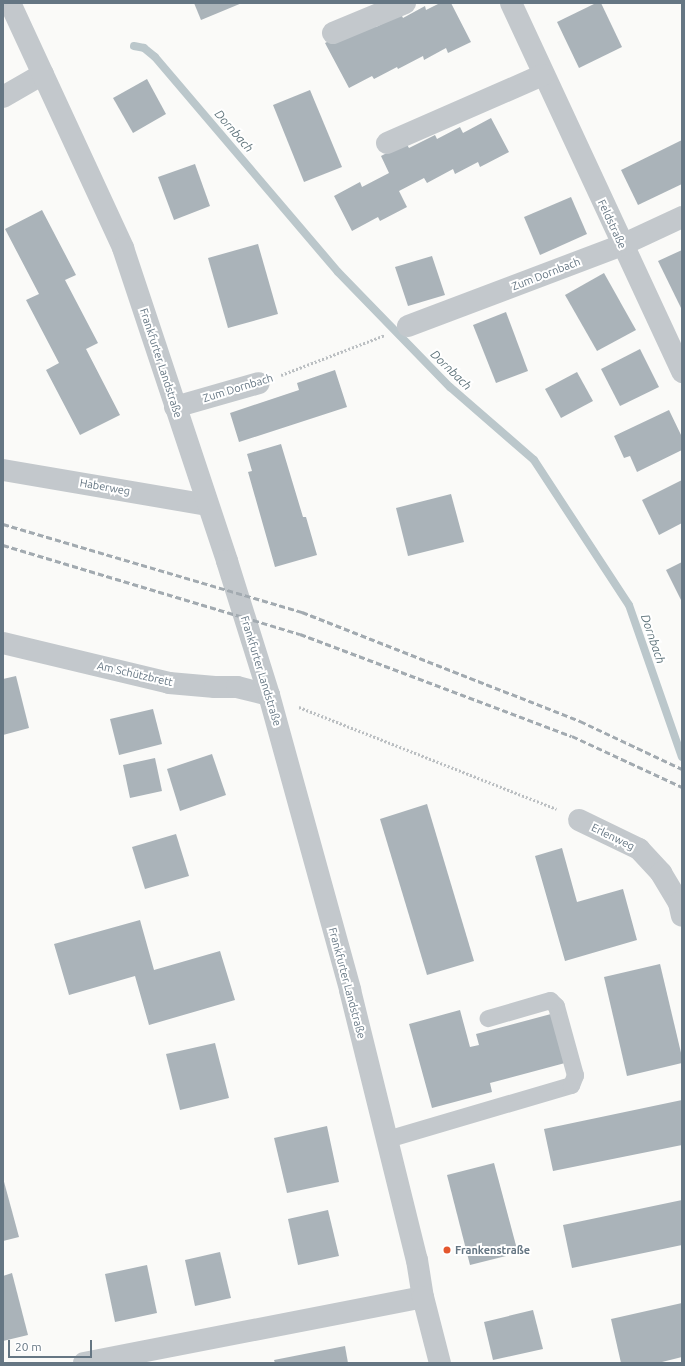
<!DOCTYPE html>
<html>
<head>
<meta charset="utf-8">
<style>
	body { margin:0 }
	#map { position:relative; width:685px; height:1366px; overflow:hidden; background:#fafaf8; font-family:Ubuntu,sans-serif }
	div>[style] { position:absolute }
	.stream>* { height:8px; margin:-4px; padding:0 4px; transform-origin:4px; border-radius:4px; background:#bbc7cb }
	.building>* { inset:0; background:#aab3b9 }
	.path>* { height:2.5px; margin-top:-1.25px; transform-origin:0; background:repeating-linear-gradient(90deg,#bbbfc2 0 2px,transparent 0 4px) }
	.service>* { height:17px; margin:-8.5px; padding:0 8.5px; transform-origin:8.5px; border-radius:8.5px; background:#c3c8cc }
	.minor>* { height:22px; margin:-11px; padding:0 11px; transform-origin:11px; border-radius:11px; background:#c3c8cc }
	.tertiary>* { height:22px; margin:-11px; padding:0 11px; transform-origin:11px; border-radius:11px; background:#c3c8cc }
	.rail>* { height:3px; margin-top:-1.5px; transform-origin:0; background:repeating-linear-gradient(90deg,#a2aab0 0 6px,transparent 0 9px) }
	.dots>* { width:11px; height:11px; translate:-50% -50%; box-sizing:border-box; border:2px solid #fff; border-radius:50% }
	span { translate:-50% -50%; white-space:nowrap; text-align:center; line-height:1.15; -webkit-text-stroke:4px #fff; paint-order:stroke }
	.street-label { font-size:11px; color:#657683 }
	.poi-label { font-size:11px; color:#657683; font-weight:700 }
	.left { translate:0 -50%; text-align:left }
	.water-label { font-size:12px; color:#60757c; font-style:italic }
	.frame { position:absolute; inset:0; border:4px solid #657683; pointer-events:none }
	.scale { position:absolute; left:8px; top:1340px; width:84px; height:18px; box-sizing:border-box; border:2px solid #657683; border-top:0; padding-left:5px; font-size:12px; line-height:14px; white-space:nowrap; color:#657683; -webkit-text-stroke:3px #fff; paint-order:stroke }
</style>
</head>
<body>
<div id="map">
	<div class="stream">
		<div style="left:134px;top:46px;width:10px;rotate:11deg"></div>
		<div style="left:144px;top:48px;width:14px;rotate:39deg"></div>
		<div style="left:155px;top:57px;width:282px;rotate:49.6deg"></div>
		<div style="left:338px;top:272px;width:161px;rotate:45.8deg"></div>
		<div style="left:450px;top:387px;width:111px;rotate:41deg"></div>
		<div style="left:534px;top:460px;width:173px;rotate:56.8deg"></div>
		<div style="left:629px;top:605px;width:161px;rotate:70.8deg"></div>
	</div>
	<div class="building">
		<div style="clip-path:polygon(194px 3px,242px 3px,201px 20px)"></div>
		<div style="clip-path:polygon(440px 3px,451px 3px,471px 42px,448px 53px,446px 48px,424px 60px,423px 56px,398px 69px,397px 67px,374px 79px,372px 76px,349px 88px,325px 43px,349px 31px,374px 23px,376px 27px,401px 14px,403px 18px,425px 6px,426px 10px)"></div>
		<div style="clip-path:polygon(596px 3px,601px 3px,622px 47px,579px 68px,557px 22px)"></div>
		<div style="clip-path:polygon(147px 79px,166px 114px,133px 133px,113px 98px)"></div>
		<div style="clip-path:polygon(310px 90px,342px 167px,304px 182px,273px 105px)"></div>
		<div style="clip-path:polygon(491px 118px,509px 152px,480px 167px,478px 162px,455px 174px,453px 169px,427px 183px,424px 178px,399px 191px,407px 207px,380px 221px,378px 217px,352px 231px,334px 196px,360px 182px,362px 187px,389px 173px,381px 156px,406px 143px,409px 148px,435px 135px,437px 139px,460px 127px,463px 133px)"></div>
		<div style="clip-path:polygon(682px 140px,682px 184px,638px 205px,621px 170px)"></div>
		<div style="clip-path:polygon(195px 164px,210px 206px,174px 220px,158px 177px)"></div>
		<div style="clip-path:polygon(571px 197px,587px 234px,540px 255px,524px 217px)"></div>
		<div style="clip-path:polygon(42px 210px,76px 275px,65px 280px,98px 343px,86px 349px,120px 415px,80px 435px,46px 370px,59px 363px,26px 300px,39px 294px,5px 229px)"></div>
		<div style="clip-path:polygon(258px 244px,278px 314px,228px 328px,208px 258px)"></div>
		<div style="clip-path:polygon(682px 250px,682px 310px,658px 261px)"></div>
		<div style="clip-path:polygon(432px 256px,445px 295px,408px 306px,395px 267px)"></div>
		<div style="clip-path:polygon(604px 273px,636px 330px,597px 351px,565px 295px)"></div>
		<div style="clip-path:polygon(506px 312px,528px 371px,496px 383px,473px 325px)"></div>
		<div style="clip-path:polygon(640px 349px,659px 387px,620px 406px,601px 369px)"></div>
		<div style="clip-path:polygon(335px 370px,347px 407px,239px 442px,230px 413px,299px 390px,297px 383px)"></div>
		<div style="clip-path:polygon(577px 372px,593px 401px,561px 418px,545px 389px)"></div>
		<div style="clip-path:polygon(669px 410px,682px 437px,682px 450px,637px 472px,630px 456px,624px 458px,614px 436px)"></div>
		<div style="clip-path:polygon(281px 444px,303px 517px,306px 517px,317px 555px,275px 567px,248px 472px,252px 471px,247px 454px)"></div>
		<div style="clip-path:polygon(682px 480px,682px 523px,659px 535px,642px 500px)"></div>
		<div style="clip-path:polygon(451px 494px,464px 542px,408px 556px,396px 508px)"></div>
		<div style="clip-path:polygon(682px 562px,682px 602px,666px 570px)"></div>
		<div style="clip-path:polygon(16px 676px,29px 728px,3px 735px,3px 679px)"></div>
		<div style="clip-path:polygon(153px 709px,162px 744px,119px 755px,110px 719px)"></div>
		<div style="clip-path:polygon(212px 754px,226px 795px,180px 811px,167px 769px)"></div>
		<div style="clip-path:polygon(155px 758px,162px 791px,130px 798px,123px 765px)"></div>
		<div style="clip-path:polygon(427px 804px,474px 961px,427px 975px,380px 819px)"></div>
		<div style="clip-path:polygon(176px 834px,189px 876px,145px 889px,132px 847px)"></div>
		<div style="clip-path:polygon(562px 848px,577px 902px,623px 889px,637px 940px,565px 961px,535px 856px)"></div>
		<div style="clip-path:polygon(140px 920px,154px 970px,220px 951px,235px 1000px,149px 1025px,135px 976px,69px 995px,54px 944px)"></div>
		<div style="clip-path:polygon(660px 964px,682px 1057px,682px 1063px,627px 1076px,604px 977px)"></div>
		<div style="clip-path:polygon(460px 1010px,470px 1047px,479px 1045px,476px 1034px,551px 1014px,565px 1063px,490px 1083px,492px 1092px,432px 1108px,409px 1024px)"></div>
		<div style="clip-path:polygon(215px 1043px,229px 1098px,180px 1110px,166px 1054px)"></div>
		<div style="clip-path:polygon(682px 1100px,682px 1145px,553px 1171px,544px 1129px)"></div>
		<div style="clip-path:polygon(327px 1126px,339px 1182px,287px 1193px,274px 1138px)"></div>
		<div style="clip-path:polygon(494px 1163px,518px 1253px,470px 1265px,447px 1175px)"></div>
		<div style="clip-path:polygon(3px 1178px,19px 1237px,3px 1241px)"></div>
		<div style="clip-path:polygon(682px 1200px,682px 1245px,572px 1268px,563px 1225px)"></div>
		<div style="clip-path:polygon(328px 1210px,339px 1256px,298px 1265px,288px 1219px)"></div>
		<div style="clip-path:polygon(220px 1252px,231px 1298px,195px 1306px,185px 1260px)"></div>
		<div style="clip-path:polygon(147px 1265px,157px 1313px,115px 1322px,105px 1274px)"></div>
		<div style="clip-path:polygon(12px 1273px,28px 1335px,3px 1341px,3px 1276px)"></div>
		<div style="clip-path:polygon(682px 1303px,682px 1357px,658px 1363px,621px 1363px,611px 1319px)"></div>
		<div style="clip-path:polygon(533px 1310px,543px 1349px,493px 1360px,484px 1322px)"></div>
		<div style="clip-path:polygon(345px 1346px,348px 1363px,275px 1363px,274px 1360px)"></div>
	</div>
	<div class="path">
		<div style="left:281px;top:375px;width:111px;rotate:-21deg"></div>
		<div style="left:299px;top:707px;width:277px;rotate:21.6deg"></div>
	</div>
	<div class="service">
		<div style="left:387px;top:1139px;width:192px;rotate:-16.4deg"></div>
		<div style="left:571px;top:1085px;width:11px;rotate:-68deg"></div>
		<div style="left:575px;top:1075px;width:72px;rotate:-105.4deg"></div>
		<div style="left:556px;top:1006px;width:8px;rotate:-135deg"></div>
		<div style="left:550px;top:1000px;width:65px;rotate:163.8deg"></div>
	</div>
	<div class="minor">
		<div style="left:511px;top:3px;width:407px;rotate:65.1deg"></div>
		<div style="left:333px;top:33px;width:78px;rotate:-22.6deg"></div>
		<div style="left:3px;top:97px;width:46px;rotate:-29.9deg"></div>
		<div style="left:387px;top:143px;width:170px;rotate:-23.6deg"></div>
		<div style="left:408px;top:326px;width:229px;rotate:-20.7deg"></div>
		<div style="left:622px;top:245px;width:66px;rotate:-25deg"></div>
		<div style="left:175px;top:407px;width:87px;rotate:-15.9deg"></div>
		<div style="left:3px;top:470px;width:207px;rotate:9.7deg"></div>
		<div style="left:3px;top:643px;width:171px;rotate:13.5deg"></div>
		<div style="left:169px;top:683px;width:46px;rotate:5deg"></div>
		<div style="left:215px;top:687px;width:22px"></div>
		<div style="left:237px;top:687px;width:33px;rotate:14deg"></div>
		<div style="left:579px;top:820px;width:67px;rotate:25.8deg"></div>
		<div style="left:639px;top:849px;width:33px;rotate:47deg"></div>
		<div style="left:661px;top:873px;width:35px;rotate:59deg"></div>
		<div style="left:679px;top:903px;width:13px;rotate:77deg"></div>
		<div style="left:84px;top:1363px;width:345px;rotate:-11deg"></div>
	</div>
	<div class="tertiary">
		<div style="left:10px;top:3px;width:270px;rotate:65.2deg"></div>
		<div style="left:123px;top:248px;width:330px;rotate:71.6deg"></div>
		<div style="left:227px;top:561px;width:140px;rotate:72.6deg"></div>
		<div style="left:269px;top:695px;width:306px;rotate:74.6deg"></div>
		<div style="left:350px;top:990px;width:278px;rotate:76.1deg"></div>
		<div style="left:417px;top:1260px;width:37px;rotate:81deg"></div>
		<div style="left:423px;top:1297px;width:68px;rotate:75.6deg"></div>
	</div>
	<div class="rail">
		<div style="left:3px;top:524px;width:312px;rotate:16.4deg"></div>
		<div style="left:302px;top:612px;width:299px;rotate:21.4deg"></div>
		<div style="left:580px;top:721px;width:113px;rotate:25.2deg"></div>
		<div style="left:3px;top:545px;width:310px;rotate:16.7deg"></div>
		<div style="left:300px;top:634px;width:290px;rotate:20.6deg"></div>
		<div style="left:572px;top:736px;width:121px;rotate:24.9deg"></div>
	</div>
	<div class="dots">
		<div style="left:447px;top:1250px;background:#e4572e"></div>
	</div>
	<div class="street-label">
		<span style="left:612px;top:224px;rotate:65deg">Feldstraße</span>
		<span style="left:546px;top:274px;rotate:-21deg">Zum Dornbach</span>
		<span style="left:161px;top:363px;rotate:72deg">Frankfurter Landstraße</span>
		<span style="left:238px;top:388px;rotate:-17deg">Zum Dornbach</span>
		<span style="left:105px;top:487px;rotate:10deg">Haberweg</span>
		<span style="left:261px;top:671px;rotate:73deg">Frankfurter Landstraße</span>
		<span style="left:135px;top:674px;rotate:13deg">Am Schützbrett</span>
		<span style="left:613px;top:837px;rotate:26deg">Erlenweg</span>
		<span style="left:347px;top:983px;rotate:75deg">Frankfurter Landstraße</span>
	</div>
	<div class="poi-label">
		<span class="left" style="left:455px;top:1250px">Frankenstraße</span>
	</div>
	<div class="water-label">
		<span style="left:234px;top:131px;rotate:49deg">Dornbach</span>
		<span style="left:451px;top:370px;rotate:44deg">Dornbach</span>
		<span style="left:653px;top:639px;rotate:71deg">Dornbach</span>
	</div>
	<div class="frame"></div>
	<div class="scale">20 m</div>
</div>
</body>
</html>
